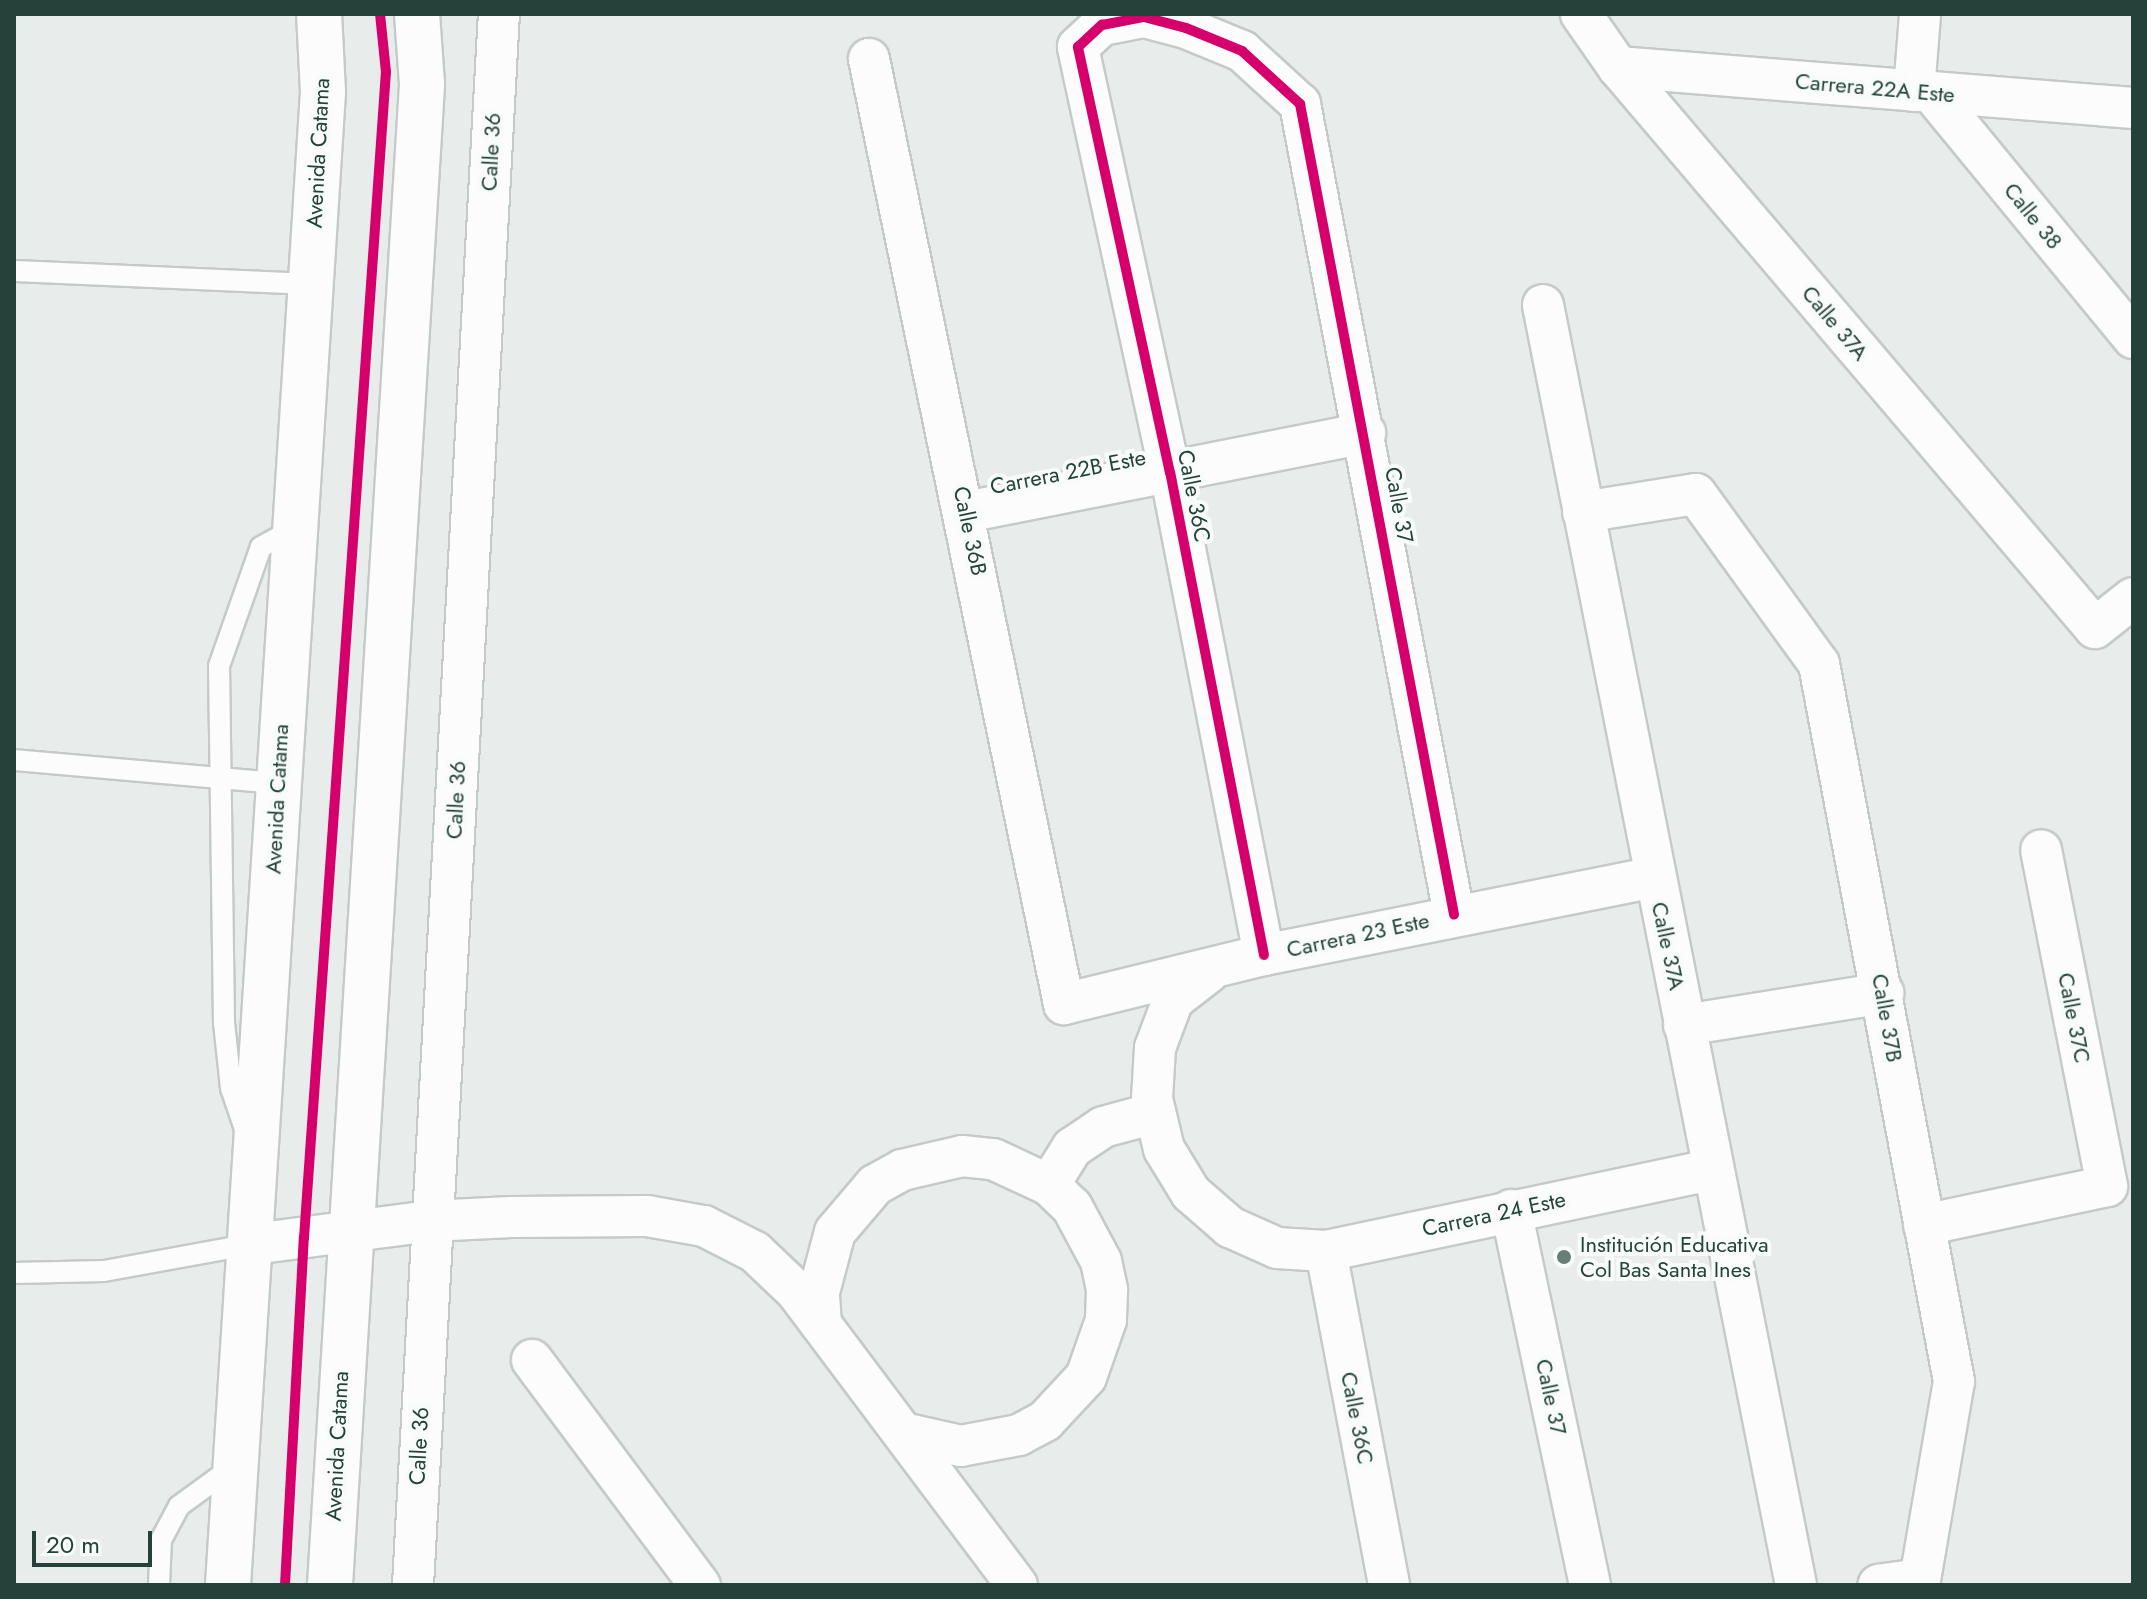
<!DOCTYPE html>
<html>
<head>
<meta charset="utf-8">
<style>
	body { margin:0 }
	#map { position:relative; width:2147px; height:1599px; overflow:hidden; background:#e8edeb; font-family:Jost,sans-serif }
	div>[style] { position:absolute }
	.roads { filter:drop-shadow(2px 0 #c5cac8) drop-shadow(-2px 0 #c5cac8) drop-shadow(0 2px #c5cac8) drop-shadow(0 -2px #c5cac8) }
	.lane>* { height:20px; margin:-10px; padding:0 10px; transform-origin:10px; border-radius:10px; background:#fcfcfc }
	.street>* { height:40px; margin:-20px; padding:0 20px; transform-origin:20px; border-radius:20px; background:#fcfcfc }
	.secondary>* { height:44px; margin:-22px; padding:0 22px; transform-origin:22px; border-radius:22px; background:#fcfcfc }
	.cycleway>* { height:10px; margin:-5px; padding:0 5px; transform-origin:5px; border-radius:5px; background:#d6006c }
	.dots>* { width:22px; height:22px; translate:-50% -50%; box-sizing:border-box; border:4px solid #f7fbf9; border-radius:50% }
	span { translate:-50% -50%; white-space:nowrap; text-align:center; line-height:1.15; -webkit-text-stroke:8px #f7fbf9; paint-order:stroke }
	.street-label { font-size:22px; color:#24423a }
	.poi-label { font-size:22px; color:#24423a }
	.left { translate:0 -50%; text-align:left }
	.frame { position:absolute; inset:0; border:16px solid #24423a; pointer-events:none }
	.scale { position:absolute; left:32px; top:1531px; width:120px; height:36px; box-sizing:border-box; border:4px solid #24423a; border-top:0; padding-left:10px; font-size:24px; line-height:28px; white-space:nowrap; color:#24423a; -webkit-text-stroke:6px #f7fbf9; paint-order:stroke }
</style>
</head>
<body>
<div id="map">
	<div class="roads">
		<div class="lane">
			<div style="left:14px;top:271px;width:298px;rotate:2.5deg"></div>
			<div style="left:14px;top:760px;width:265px;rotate:5deg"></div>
			<div style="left:245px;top:1129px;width:43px;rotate:-108.9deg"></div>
			<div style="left:231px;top:1088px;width:65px;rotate:-96.1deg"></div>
			<div style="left:224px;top:1023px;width:357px;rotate:-90.8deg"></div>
			<div style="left:219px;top:666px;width:126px;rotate:-70.6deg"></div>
			<div style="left:261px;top:547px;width:35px;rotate:-29deg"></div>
			<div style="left:14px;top:1273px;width:90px;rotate:-1.3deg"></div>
			<div style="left:104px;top:1271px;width:150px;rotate:-10.3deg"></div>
			<div style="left:159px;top:1585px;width:45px;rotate:-87.5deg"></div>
			<div style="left:161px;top:1540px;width:38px;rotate:-62deg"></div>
			<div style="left:179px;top:1506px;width:68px;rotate:-36deg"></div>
		</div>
		<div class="street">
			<div style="left:1581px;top:14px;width:65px;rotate:55.1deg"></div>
			<div style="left:1618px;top:67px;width:736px;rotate:49.63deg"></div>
			<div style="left:2095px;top:628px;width:48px;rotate:-38.3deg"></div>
			<div style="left:869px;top:59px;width:965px;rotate:78.34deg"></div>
			<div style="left:1064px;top:1004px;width:206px;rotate:-13.8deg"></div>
			<div style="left:1264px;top:955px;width:397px;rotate:-11.3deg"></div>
			<div style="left:1618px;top:67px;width:517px;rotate:4.55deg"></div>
			<div style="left:1914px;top:91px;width:77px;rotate:-85.5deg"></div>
			<div style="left:1932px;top:93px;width:317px;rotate:50.6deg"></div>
			<div style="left:1543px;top:305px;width:1305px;rotate:78.82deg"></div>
			<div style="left:966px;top:512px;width:407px;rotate:-11.2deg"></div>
			<div style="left:1583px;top:512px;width:114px;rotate:-9.1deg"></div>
			<div style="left:1696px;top:494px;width:210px;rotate:54.1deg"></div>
			<div style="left:1819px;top:664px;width:730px;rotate:79.34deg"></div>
			<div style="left:1954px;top:1381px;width:201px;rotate:99.7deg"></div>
			<div style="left:1920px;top:1579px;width:42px;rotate:171.9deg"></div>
			<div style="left:1264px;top:955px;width:491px;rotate:-101deg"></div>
			<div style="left:1170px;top:473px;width:436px;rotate:-102.2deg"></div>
			<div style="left:1078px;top:47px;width:33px;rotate:-43deg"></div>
			<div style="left:1102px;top:25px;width:43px;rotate:-10.8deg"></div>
			<div style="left:1144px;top:17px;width:43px;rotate:14.7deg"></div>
			<div style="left:1186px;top:28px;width:61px;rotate:22.3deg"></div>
			<div style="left:1242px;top:51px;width:79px;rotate:42.4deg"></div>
			<div style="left:1300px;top:104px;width:825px;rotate:79.24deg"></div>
			<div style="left:1208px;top:973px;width:44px;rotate:142.4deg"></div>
			<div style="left:1173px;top:1000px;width:51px;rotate:110.6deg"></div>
			<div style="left:1155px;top:1048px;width:51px;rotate:93.4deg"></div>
			<div style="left:1152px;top:1099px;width:51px;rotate:76.5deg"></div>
			<div style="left:1164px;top:1149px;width:52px;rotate:58.5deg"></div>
			<div style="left:1191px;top:1193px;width:52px;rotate:41.1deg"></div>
			<div style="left:1230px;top:1227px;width:51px;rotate:24.1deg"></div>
			<div style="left:1277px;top:1248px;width:49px;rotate:3.5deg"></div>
			<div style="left:1326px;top:1251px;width:392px;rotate:-11.9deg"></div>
			<div style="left:1684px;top:1025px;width:202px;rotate:-9.1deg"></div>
			<div style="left:1049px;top:1185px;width:44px;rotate:-58.1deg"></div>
			<div style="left:1072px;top:1148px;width:37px;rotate:-34deg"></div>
			<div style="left:1103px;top:1127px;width:54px;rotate:-15.1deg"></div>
			<div style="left:1511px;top:1210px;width:383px;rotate:78.1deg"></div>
			<div style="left:1924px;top:1225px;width:187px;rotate:-12deg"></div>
			<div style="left:2107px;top:1186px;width:342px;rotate:-101.1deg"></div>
			<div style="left:253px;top:1244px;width:178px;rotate:-7.4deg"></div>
			<div style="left:430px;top:1221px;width:81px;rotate:-2.8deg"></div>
			<div style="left:511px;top:1217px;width:136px;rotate:-0.4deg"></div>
			<div style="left:647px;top:1216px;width:58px;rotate:10deg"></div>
			<div style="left:704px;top:1226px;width:57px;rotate:27deg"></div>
			<div style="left:755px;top:1252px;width:57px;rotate:43.6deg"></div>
			<div style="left:796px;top:1291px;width:368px;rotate:53.1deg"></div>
			<div style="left:1326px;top:1251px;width:340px;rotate:79.3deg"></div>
			<div style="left:821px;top:1324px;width:32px;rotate:-94deg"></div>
			<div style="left:819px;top:1292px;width:62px;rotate:-75.1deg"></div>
			<div style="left:835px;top:1232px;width:62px;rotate:-49.6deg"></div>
			<div style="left:875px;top:1185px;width:31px;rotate:-29deg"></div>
			<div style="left:902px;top:1170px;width:62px;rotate:-13.1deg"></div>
			<div style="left:962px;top:1156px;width:31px;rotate:6deg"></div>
			<div style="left:993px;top:1159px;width:62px;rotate:24.9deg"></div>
			<div style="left:1049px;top:1185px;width:32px;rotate:44deg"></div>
			<div style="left:1072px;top:1207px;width:61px;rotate:61.8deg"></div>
			<div style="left:1101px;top:1261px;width:30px;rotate:78deg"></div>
			<div style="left:1107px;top:1290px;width:30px;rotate:92deg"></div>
			<div style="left:1106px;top:1320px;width:60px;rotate:109.3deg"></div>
			<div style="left:1086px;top:1377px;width:60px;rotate:133deg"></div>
			<div style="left:1045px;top:1421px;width:30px;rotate:152deg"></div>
			<div style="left:1019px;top:1435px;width:59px;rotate:169.3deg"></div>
			<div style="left:961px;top:1446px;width:59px;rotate:-167.4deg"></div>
			<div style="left:532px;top:1360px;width:281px;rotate:53.3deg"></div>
			<div style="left:413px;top:1585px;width:1573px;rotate:-86.87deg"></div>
		</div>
		<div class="secondary">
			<div style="left:228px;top:1585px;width:1496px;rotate:-86.36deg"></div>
			<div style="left:323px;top:92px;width:78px;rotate:-92.9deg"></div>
			<div style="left:330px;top:1585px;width:1504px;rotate:-86.49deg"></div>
			<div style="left:422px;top:84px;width:70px;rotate:-94.1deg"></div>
		</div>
	</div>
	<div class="cycleway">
		<div style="left:1264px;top:955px;width:491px;rotate:-101deg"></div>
		<div style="left:1170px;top:473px;width:436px;rotate:-102.2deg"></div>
		<div style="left:1078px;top:47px;width:33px;rotate:-43deg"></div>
		<div style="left:1102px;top:25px;width:43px;rotate:-10.8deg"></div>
		<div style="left:1144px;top:17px;width:43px;rotate:14.7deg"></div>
		<div style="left:1186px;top:28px;width:61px;rotate:22.3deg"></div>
		<div style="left:1242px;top:51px;width:79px;rotate:42.4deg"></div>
		<div style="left:1300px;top:104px;width:825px;rotate:79.24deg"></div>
		<div style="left:285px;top:1585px;width:348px;rotate:-86.9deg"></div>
		<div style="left:304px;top:1238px;width:1169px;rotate:-85.98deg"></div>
		<div style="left:386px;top:72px;width:58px;rotate:-95.9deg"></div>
	</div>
	<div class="dots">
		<div style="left:1564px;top:1257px;background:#697e78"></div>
	</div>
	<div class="street-label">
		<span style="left:1875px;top:88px;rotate:5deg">Carrera 22A Este</span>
		<span style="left:491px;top:152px;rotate:-87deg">Calle 36</span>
		<span style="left:318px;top:153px;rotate:-87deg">Avenida Catama</span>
		<span style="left:2033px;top:216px;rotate:51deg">Calle 38</span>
		<span style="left:1835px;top:323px;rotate:50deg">Calle 37A</span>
		<span style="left:1068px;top:472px;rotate:-11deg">Carrera 22B Este</span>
		<span style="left:1194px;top:496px;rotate:79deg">Calle 36C</span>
		<span style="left:1399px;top:505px;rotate:80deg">Calle 37</span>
		<span style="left:970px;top:531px;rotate:78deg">Calle 36B</span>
		<span style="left:277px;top:799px;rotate:-87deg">Avenida Catama</span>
		<span style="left:456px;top:800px;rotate:-87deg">Calle 36</span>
		<span style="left:1358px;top:935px;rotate:-12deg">Carrera 23 Este</span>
		<span style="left:1668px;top:946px;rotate:78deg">Calle 37A</span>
		<span style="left:1887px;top:1018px;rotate:80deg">Calle 37B</span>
		<span style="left:2074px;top:1018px;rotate:79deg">Calle 37C</span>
		<span style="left:1494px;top:1214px;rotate:-12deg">Carrera 24 Este</span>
		<span style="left:1551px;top:1397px;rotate:78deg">Calle 37</span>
		<span style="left:1357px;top:1418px;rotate:79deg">Calle 36C</span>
		<span style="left:337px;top:1446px;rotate:-87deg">Avenida Catama</span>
		<span style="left:419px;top:1446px;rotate:-87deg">Calle 36</span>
	</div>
	<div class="poi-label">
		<span class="left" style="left:1580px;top:1257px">Institución Educativa<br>Col Bas Santa Ines</span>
	</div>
	<div class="frame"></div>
	<div class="scale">20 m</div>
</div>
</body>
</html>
